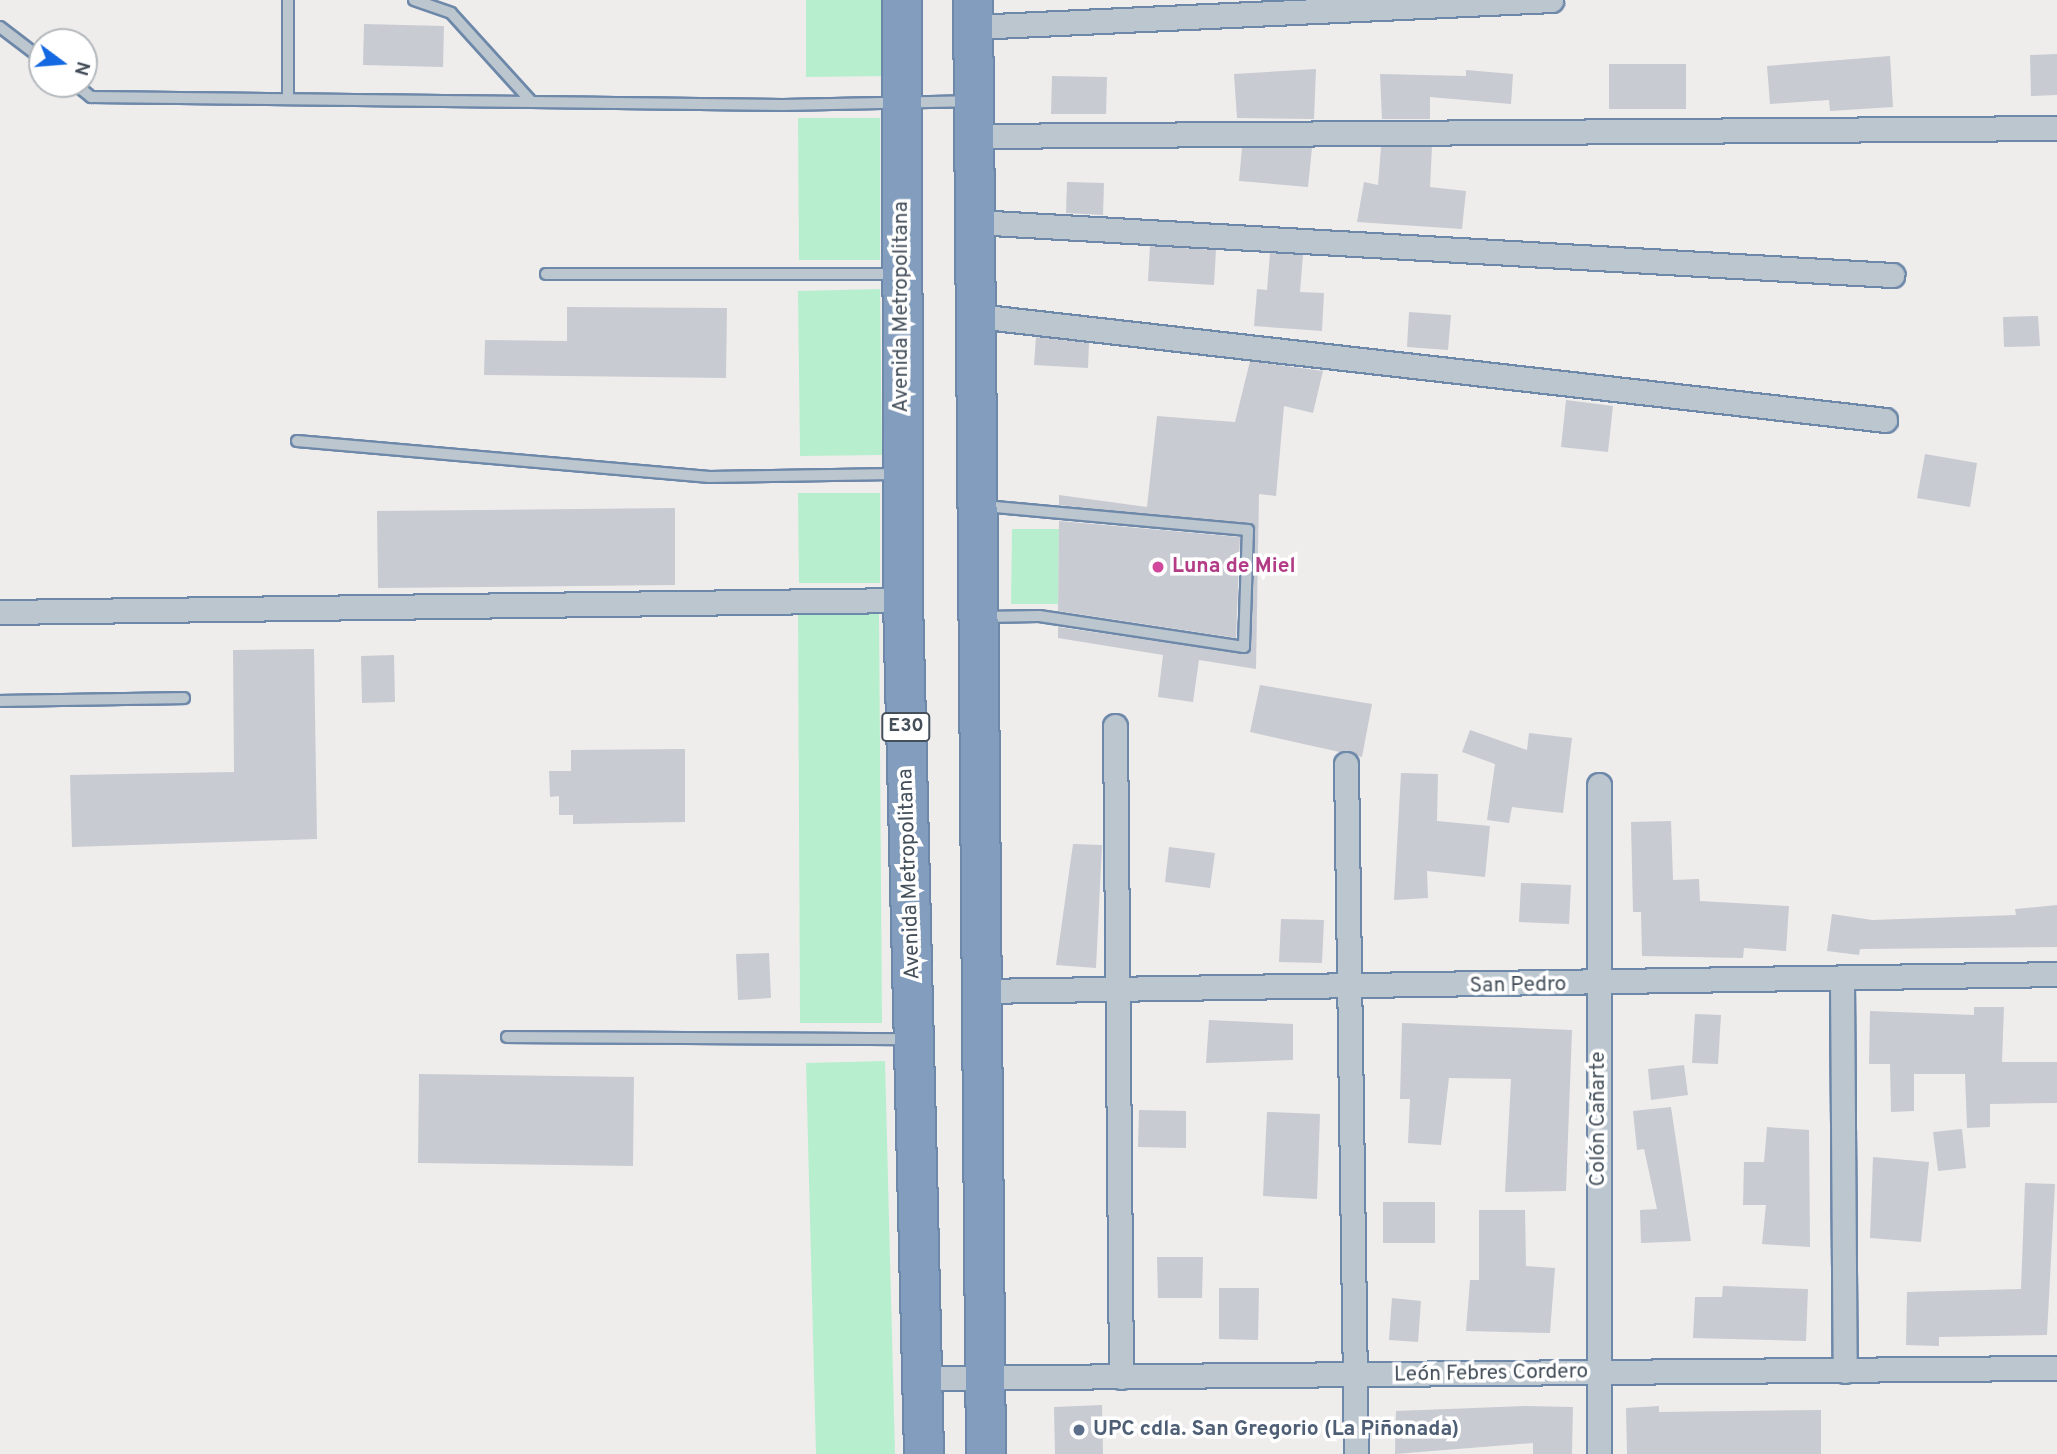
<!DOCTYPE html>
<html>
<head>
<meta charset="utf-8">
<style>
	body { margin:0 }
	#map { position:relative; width:2057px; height:1454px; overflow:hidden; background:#efecec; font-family:Overpass,sans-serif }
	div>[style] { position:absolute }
	.green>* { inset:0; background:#b7efce }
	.building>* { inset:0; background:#c8cbd1 }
	.roads { filter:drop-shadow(2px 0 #6d88a9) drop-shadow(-2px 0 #6d88a9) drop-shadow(0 2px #6d88a9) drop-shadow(0 -2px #6d88a9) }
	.lane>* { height:10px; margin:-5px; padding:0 5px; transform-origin:5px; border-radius:5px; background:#bcc6cf }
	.street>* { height:23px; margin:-11.5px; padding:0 11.5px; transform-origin:11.5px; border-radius:11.5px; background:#bcc6cf }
	.highway>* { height:38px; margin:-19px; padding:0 19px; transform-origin:19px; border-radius:19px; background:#829dbd }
	.dots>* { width:19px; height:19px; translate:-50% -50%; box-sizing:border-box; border:4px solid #fff; border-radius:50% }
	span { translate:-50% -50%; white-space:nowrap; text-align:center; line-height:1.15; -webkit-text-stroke:7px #fff; paint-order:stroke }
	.shield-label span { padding:2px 5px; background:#fff; border:2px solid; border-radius:5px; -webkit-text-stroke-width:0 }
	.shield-label { font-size:19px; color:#444f5a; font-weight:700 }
	.street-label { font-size:21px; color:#444f5a }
	.hotel-label { font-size:21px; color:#b23c85; font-weight:700 }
	.left { translate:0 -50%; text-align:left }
	.service-label { font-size:21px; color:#4e5e75; font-weight:700 }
	.north { position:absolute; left:28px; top:28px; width:70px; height:70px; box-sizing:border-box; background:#fff; border:2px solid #b4b9bd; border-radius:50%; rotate:106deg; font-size:19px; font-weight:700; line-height:28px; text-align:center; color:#444f5a }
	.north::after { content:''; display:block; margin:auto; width:24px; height:32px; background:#1468e1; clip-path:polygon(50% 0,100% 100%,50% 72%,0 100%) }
</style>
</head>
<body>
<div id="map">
	<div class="green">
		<div style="clip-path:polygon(806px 0,887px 0,888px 76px,806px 77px)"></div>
		<div style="clip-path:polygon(798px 118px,880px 118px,880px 260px,799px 260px)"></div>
		<div style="clip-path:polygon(880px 289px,882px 455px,800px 456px,798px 291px)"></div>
		<div style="clip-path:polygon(798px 493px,880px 493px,880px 583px,799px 583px)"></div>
		<div style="clip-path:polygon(1012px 529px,1059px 529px,1058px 604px,1011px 604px)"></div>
		<div style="clip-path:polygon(879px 612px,882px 1023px,800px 1023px,798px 613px)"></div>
		<div style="clip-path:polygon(885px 1061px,895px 1454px,816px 1454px,806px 1063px)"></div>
	</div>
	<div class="building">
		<div style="clip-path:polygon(364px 24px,444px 26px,443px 67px,363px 65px)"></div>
		<div style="clip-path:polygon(2057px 54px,2057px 95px,2031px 96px,2030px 55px)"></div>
		<div style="clip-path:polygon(1890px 56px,1893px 107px,1830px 111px,1829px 100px,1770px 104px,1767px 66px)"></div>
		<div style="clip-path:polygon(1609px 64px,1686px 64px,1686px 109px,1609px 109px)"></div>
		<div style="clip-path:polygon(1316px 69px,1314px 119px,1237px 118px,1234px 74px)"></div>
		<div style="clip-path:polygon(1466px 70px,1513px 74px,1511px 104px,1430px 97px,1430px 119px,1382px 119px,1380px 74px,1466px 76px)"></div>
		<div style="clip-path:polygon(1052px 76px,1107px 77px,1106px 114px,1051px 114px)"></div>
		<div style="clip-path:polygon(1381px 147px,1432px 147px,1430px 187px,1466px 191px,1462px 229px,1357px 222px,1364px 182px,1378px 185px)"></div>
		<div style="clip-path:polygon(1242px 148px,1312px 148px,1308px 187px,1239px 181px)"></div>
		<div style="clip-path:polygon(1067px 182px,1104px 183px,1103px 215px,1066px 213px)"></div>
		<div style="clip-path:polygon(1150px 246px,1216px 250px,1214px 285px,1148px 281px)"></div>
		<div style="clip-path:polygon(1270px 253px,1303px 255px,1300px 292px,1324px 293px,1322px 331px,1254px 326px,1257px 289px,1267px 290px)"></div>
		<div style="clip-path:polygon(567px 307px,727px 308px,726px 378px,484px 375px,485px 340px,567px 341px)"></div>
		<div style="clip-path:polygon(1409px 312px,1451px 315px,1448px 350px,1407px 347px)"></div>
		<div style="clip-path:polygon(2038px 316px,2040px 346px,2004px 347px,2003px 317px)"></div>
		<div style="clip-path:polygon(1036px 337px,1089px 343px,1088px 368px,1034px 365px)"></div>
		<div style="clip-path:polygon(1250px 361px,1323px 371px,1313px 413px,1284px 406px,1276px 496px,1259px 494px,1256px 669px,1199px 660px,1193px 702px,1158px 697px,1163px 655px,1058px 638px,1058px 627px,1248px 654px,1255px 527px,1059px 505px,1059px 495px,1147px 507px,1157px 416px,1235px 422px)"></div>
		<div style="clip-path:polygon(1566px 400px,1613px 406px,1608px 452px,1561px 447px)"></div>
		<div style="clip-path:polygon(1925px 454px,1977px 463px,1970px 507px,1917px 498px)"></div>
		<div style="clip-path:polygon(675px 508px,675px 585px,378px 588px,377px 511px)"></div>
		<div style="clip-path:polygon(1059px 521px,1240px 537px,1236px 638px,1058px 611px)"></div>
		<div style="clip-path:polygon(314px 649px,317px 839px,72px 847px,70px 775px,234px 772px,233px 650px)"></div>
		<div style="clip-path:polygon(394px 655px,395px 702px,362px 703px,361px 656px)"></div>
		<div style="clip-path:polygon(1260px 685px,1372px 704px,1362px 757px,1250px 732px)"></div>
		<div style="clip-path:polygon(1470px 730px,1527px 750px,1529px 733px,1572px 738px,1563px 813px,1512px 807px,1509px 823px,1487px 820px,1495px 764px,1462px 752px)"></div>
		<div style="clip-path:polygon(685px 749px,685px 822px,573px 824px,573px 815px,559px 815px,559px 796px,550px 797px,549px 771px,571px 771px,571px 750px)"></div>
		<div style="clip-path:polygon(1401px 773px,1438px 774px,1437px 821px,1490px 826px,1485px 877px,1427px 871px,1428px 898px,1394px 900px)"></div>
		<div style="clip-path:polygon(1671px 821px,1673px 880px,1699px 879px,1700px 901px,1789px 906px,1786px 951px,1744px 948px,1743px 958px,1642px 956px,1641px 912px,1633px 912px,1631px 822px)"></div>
		<div style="clip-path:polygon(1073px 844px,1102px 845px,1096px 968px,1056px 965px)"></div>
		<div style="clip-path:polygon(1169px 847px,1215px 853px,1210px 888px,1165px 882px)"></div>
		<div style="clip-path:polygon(1521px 883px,1571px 885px,1569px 924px,1519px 922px)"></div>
		<div style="clip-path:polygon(2057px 905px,2057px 947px,1860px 949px,1859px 955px,1827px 951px,1832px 914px,1872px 920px,2016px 915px,2015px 909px)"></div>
		<div style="clip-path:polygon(1281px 919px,1324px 920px,1322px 963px,1279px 962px)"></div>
		<div style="clip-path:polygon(769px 953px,771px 998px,738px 1000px,736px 954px)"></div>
		<div style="clip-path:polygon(1974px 1007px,2004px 1007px,2002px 1062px,2057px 1062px,2057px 1103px,1990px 1104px,1990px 1127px,1967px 1128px,1965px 1074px,1914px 1074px,1914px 1111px,1891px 1112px,1890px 1064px,1869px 1064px,1870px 1011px,1974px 1015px)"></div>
		<div style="clip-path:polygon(1695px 1014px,1721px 1015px,1718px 1064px,1692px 1063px)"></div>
		<div style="clip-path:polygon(1209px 1020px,1293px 1024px,1293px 1060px,1206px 1063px)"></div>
		<div style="clip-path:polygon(1402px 1023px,1572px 1030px,1566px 1191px,1505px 1192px,1511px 1079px,1449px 1078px,1441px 1145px,1408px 1143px,1410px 1099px,1400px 1099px)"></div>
		<div style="clip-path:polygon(1684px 1065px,1688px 1095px,1651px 1100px,1648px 1069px)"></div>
		<div style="clip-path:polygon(419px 1074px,634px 1077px,633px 1166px,418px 1163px)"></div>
		<div style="clip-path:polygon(1671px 1107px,1691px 1241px,1641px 1243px,1640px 1210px,1657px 1209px,1644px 1149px,1637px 1150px,1633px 1111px)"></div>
		<div style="clip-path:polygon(1139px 1110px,1186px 1111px,1186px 1148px,1138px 1147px)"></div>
		<div style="clip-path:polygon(1267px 1112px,1320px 1114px,1317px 1199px,1263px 1196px)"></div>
		<div style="clip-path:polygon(1767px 1127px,1809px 1130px,1810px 1247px,1762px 1244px,1766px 1205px,1743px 1205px,1744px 1162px,1764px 1162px)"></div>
		<div style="clip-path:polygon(1962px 1129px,1966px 1168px,1938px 1171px,1933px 1132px)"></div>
		<div style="clip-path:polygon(1873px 1157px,1929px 1162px,1921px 1242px,1870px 1238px)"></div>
		<div style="clip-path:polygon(2025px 1183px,2055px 1184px,2047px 1335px,1939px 1337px,1939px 1346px,1906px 1345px,1907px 1292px,2021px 1289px)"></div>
		<div style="clip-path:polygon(1383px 1202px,1435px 1202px,1435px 1243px,1383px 1243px)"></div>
		<div style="clip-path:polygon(1479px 1210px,1525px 1210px,1526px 1266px,1555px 1268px,1550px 1333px,1466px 1331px,1470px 1280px,1479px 1280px)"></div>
		<div style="clip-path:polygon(1157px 1257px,1203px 1257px,1202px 1298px,1158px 1298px)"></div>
		<div style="clip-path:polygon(1723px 1286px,1808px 1289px,1806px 1341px,1693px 1338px,1695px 1297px,1722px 1297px)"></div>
		<div style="clip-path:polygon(1219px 1288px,1259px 1288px,1258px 1340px,1219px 1339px)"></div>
		<div style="clip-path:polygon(1392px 1298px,1421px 1301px,1418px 1342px,1389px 1340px)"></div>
		<div style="clip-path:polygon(1102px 1405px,1103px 1454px,1055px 1454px,1054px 1407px)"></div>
		<div style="clip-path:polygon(1525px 1406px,1573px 1407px,1572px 1454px,1533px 1454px,1533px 1443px,1395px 1454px,1396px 1411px)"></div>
		<div style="clip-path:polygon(1659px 1406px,1659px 1412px,1821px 1410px,1821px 1454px,1627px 1454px,1626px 1408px)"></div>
	</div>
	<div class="roads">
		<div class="lane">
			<div style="left:414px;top:0;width:39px;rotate:19deg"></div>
			<div style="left:451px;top:13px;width:118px;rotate:47.8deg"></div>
			<div style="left:0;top:27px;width:53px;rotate:37.3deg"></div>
			<div style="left:75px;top:84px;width:21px;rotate:39deg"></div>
			<div style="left:91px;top:97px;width:692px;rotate:0.66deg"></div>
			<div style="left:783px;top:105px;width:184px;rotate:-1.2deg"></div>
			<div style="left:288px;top:99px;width:99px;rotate:-90deg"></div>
			<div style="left:546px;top:274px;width:351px"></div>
			<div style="left:297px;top:441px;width:414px;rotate:5deg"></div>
			<div style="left:709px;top:477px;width:186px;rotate:-0.9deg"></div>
			<div style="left:984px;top:506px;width:265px;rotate:5.2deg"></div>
			<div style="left:1248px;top:530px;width:117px;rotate:92deg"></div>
			<div style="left:1244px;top:647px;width:207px;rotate:-171.4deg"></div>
			<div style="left:1039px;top:616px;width:55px;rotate:179deg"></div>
			<div style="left:0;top:701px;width:184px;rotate:-0.9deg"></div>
			<div style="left:507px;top:1037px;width:402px;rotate:0.3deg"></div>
		</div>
		<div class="street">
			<div style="left:973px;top:27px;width:579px;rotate:-2.67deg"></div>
			<div style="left:973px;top:136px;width:1084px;rotate:-0.42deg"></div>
			<div style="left:975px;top:222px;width:919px;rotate:3.31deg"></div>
			<div style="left:977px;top:316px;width:914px;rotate:6.53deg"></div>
			<div style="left:0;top:612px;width:903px;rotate:-0.76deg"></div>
			<div style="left:1115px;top:726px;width:651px;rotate:89.47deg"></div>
			<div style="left:1346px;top:764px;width:690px;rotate:89.17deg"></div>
			<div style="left:1842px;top:982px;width:389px;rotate:89.6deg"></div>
			<div style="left:979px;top:991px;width:1078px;rotate:-0.9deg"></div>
			<div style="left:924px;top:1378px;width:1133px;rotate:-0.51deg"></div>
			<div style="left:1599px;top:1454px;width:669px;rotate:-90deg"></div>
		</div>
		<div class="highway">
			<div style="left:902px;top:0;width:600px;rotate:89.9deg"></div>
			<div style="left:903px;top:600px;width:854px;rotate:88.59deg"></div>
			<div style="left:973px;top:0;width:1454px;rotate:89.49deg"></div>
		</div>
	</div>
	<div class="dots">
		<div style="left:1158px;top:567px;background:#d1479c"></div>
		<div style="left:1079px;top:1430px;background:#5c6f8a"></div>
	</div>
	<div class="shield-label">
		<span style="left:906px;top:727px">E30</span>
	</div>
	<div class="street-label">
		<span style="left:902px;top:307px;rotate:-90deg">Avenida Metropolitana</span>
		<span style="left:910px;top:874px;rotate:-92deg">Avenida Metropolitana</span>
		<span style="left:1518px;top:986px;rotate:-1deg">San Pedro</span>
		<span style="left:1599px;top:1119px;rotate:-90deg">Colón Cañarte</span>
		<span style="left:1491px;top:1374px;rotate:-1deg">León Febres Cordero</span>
	</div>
	<div class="hotel-label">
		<span class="left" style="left:1172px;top:567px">Luna de Miel</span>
	</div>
	<div class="service-label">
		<span class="left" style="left:1093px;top:1430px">UPC cdla. San Gregorio (La Piñonada)</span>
	</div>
	<div class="north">N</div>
</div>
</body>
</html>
